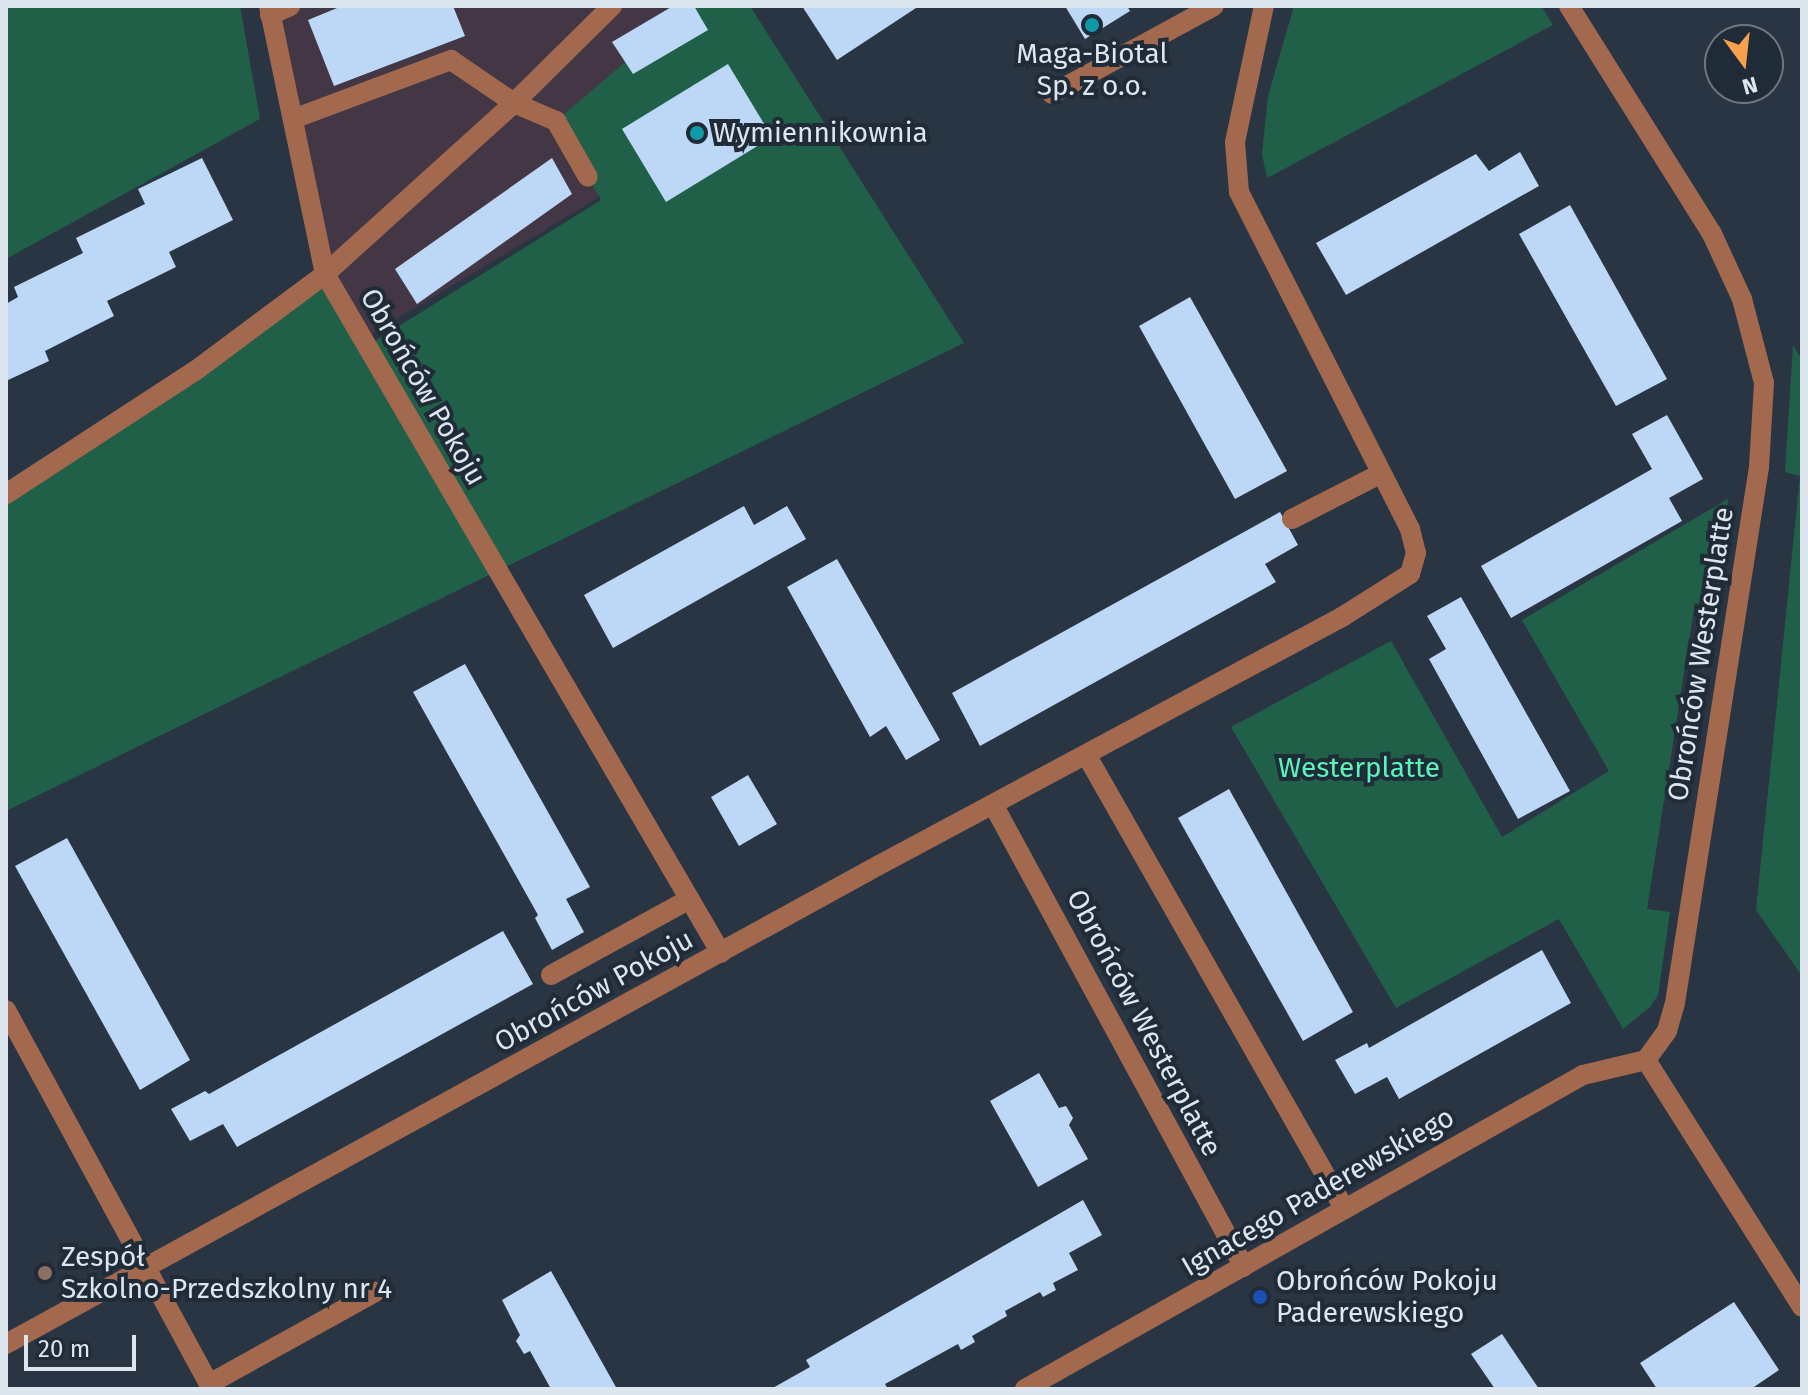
<!DOCTYPE html>
<html>
<head>
<meta charset="utf-8">
<style>
	body { margin:0 }
	#map { position:relative; width:1808px; height:1395px; overflow:hidden; background:#2a3543; font-family:"Fira Sans",sans-serif }
	div>[style] { position:absolute }
	.industrial>* { inset:0; background:#433746 }
	.green>* { inset:0; background:#216048 }
	.building>* { inset:0; background:#bdd8f6 }
	.minor>* { height:20px; margin:-10px; padding:0 10px; transform-origin:10px; border-radius:10px; background:#a3694f }
	.dots>* { width:22px; height:22px; translate:-50% -50%; box-sizing:border-box; border:4px solid #202b38; border-radius:50% }
	span { translate:-50% -50%; white-space:nowrap; text-align:center; line-height:1.15; -webkit-text-stroke:8px #202b38; paint-order:stroke }
	.poi-label { font-size:28px; color:#dde5ee }
	.left { translate:0 -50%; text-align:left }
	.street-label { font-size:28px; color:#dde5ee }
	.park-label { font-size:28px; color:#58f5ba }
	.frame { position:absolute; inset:0; border:8px solid #dde5ee; pointer-events:none }
	.north { position:absolute; left:1704px; top:24px; width:80px; height:80px; box-sizing:border-box; background:#202b38; border:2px solid #6c7581; border-radius:50%; rotate:165deg; font-size:22px; font-weight:700; line-height:32px; text-align:center; color:#dde5ee }
	.north::after { content:''; display:block; margin:auto; width:28px; height:36px; background:#f9a04c; clip-path:polygon(50% 0,100% 100%,50% 72%,0 100%) }
	.scale { position:absolute; left:24px; top:1335px; width:112px; height:36px; box-sizing:border-box; border:4px solid #dde5ee; border-top:0; padding-left:10px; font-size:24px; line-height:28px; white-space:nowrap; color:#dde5ee; -webkit-text-stroke:6px #202b38; paint-order:stroke }
</style>
</head>
<body>
<div id="map">
	<div class="industrial">
		<div style="clip-path:polygon(275px 6px,715px 6px,621px 184px,370px 335px,335px 279px)"></div>
	</div>
	<div class="green">
		<div style="clip-path:polygon(6px 6px,240px 6px,260px 119px,6px 259px)"></div>
		<div style="clip-path:polygon(691px 6px,750px 6px,964px 343px,6px 811px,6px 494px,325px 274px,367px 346px,601px 200px,556px 121px)"></div>
		<div style="clip-path:polygon(1294px 6px,1541px 6px,1553px 25px,1267px 178px,1262px 154px,1268px 96px)"></div>
		<div style="clip-path:polygon(1793px 345px,1802px 360px,1802px 976px,1756px 910px,1800px 476px,1785px 472px)"></div>
		<div style="clip-path:polygon(1728px 499px,1717px 607px,1695px 603px,1647px 909px,1670px 912px,1658px 995px,1651px 1006px,1623px 1029px,1559px 919px,1396px 1008px,1231px 727px,1391px 641px,1502px 837px,1609px 771px,1522px 620px)"></div>
	</div>
	<div class="building">
		<div style="clip-path:polygon(342px 6px,453px 6px,465px 36px,334px 86px,308px 20px)"></div>
		<div style="clip-path:polygon(673px 6px,694px 6px,708px 30px,633px 74px,612px 42px)"></div>
		<div style="clip-path:polygon(802px 6px,919px 6px,837px 60px)"></div>
		<div style="clip-path:polygon(1065px 6px,1127px 6px,1130px 11px,1085px 39px)"></div>
		<div style="clip-path:polygon(728px 64px,772px 137px,666px 202px,622px 129px)"></div>
		<div style="clip-path:polygon(1520px 152px,1539px 186px,1346px 295px,1316px 243px,1476px 154px,1489px 171px)"></div>
		<div style="clip-path:polygon(202px 158px,233px 220px,169px 252px,176px 267px,107px 301px,114px 316px,45px 351px,49px 361px,6px 381px,6px 304px,18px 297px,14px 287px,83px 253px,76px 238px,145px 204px,138px 189px)"></div>
		<div style="clip-path:polygon(552px 158px,572px 194px,417px 304px,395px 269px)"></div>
		<div style="clip-path:polygon(1570px 205px,1667px 379px,1616px 406px,1519px 234px)"></div>
		<div style="clip-path:polygon(1190px 297px,1287px 471px,1235px 499px,1139px 326px)"></div>
		<div style="clip-path:polygon(1667px 415px,1703px 479px,1669px 498px,1682px 521px,1511px 618px,1481px 566px,1652px 469px,1632px 434px)"></div>
		<div style="clip-path:polygon(744px 506px,754px 525px,787px 506px,806px 539px,613px 648px,584px 595px)"></div>
		<div style="clip-path:polygon(1280px 512px,1298px 545px,1265px 564px,1276px 582px,980px 746px,952px 693px)"></div>
		<div style="clip-path:polygon(837px 559px,940px 740px,906px 760px,886px 726px,870px 737px,787px 587px)"></div>
		<div style="clip-path:polygon(1461px 597px,1570px 791px,1518px 819px,1429px 659px,1446px 649px,1427px 616px)"></div>
		<div style="clip-path:polygon(465px 664px,590px 887px,566px 899px,584px 932px,552px 950px,535px 918px,538px 915px,413px 692px)"></div>
		<div style="clip-path:polygon(748px 775px,777px 824px,739px 846px,711px 797px)"></div>
		<div style="clip-path:polygon(1229px 789px,1353px 1012px,1303px 1041px,1178px 818px)"></div>
		<div style="clip-path:polygon(67px 838px,190px 1060px,140px 1090px,15px 866px)"></div>
		<div style="clip-path:polygon(503px 931px,533px 984px,237px 1147px,223px 1124px,190px 1141px,171px 1109px,205px 1091px,209px 1094px)"></div>
		<div style="clip-path:polygon(1542px 950px,1571px 1003px,1399px 1099px,1387px 1077px,1355px 1094px,1335px 1060px,1367px 1043px,1369px 1048px)"></div>
		<div style="clip-path:polygon(1039px 1073px,1059px 1108px,1066px 1106px,1073px 1118px,1069px 1125px,1088px 1159px,1038px 1187px,990px 1101px)"></div>
		<div style="clip-path:polygon(1083px 1200px,1102px 1235px,1069px 1253px,1078px 1270px,1053px 1283px,1056px 1290px,1043px 1297px,1040px 1292px,1005px 1311px,1007px 1316px,972px 1336px,975px 1342px,961px 1350px,958px 1344px,885px 1384px,888px 1389px,771px 1389px,810px 1367px,806px 1360px)"></div>
		<div style="clip-path:polygon(551px 1271px,617px 1389px,551px 1389px,530px 1351px,524px 1354px,516px 1341px,520px 1335px,502px 1300px)"></div>
		<div style="clip-path:polygon(1734px 1302px,1779px 1370px,1751px 1389px,1657px 1389px,1640px 1363px)"></div>
		<div style="clip-path:polygon(1502px 1334px,1539px 1389px,1495px 1389px,1471px 1354px)"></div>
	</div>
	<div class="minor">
		<div style="left:269px;top:6px;width:274px;rotate:78.2deg"></div>
		<div style="left:325px;top:274px;width:786px;rotate:59.75deg"></div>
		<div style="left:1569px;top:6px;width:269px;rotate:57.9deg"></div>
		<div style="left:1712px;top:234px;width:72px;rotate:65.2deg"></div>
		<div style="left:1742px;top:299px;width:87px;rotate:75.3deg"></div>
		<div style="left:1764px;top:383px;width:84px;rotate:93.4deg"></div>
		<div style="left:1759px;top:467px;width:543px;rotate:98.91deg"></div>
		<div style="left:1675px;top:1003px;width:29px;rotate:106deg"></div>
		<div style="left:1667px;top:1031px;width:36px;rotate:126deg"></div>
		<div style="left:270px;top:15px;width:22px;rotate:-24deg"></div>
		<div style="left:1052px;top:94px;width:184px;rotate:-28.5deg"></div>
		<div style="left:293px;top:119px;width:169px;rotate:-20.5deg"></div>
		<div style="left:451px;top:60px;width:76px;rotate:34.3deg"></div>
		<div style="left:514px;top:103px;width:46px;rotate:23.2deg"></div>
		<div style="left:556px;top:121px;width:64px;rotate:60.3deg"></div>
		<div style="left:6px;top:494px;width:225px;rotate:-33.1deg"></div>
		<div style="left:195px;top:371px;width:162px;rotate:-36.7deg"></div>
		<div style="left:325px;top:274px;width:255px;rotate:-42.1deg"></div>
		<div style="left:514px;top:103px;width:138px;rotate:-44.7deg"></div>
		<div style="left:1292px;top:519px;width:99px;rotate:-27.1deg"></div>
		<div style="left:1087px;top:756px;width:520px;rotate:60.38deg"></div>
		<div style="left:994px;top:806px;width:524px;rotate:61.53deg"></div>
		<div style="left:551px;top:975px;width:158px;rotate:-28.7deg"></div>
		<div style="left:6px;top:1010px;width:426px;rotate:61.5deg"></div>
		<div style="left:209px;top:1384px;width:190px;rotate:-29deg"></div>
		<div style="left:1646px;top:1060px;width:292px;rotate:57.7deg"></div>
		<div style="left:6px;top:1344px;width:983px;rotate:-28.75deg"></div>
		<div style="left:868px;top:871px;width:538px;rotate:-28.19deg"></div>
		<div style="left:1342px;top:617px;width:80px;rotate:-32.3deg"></div>
		<div style="left:1410px;top:574px;width:22px;rotate:-74deg"></div>
		<div style="left:1416px;top:553px;width:25px;rotate:-104deg"></div>
		<div style="left:1410px;top:529px;width:378px;rotate:-116.9deg"></div>
		<div style="left:1239px;top:192px;width:50px;rotate:-94.6deg"></div>
		<div style="left:1235px;top:142px;width:139px;rotate:-78deg"></div>
		<div style="left:1025px;top:1389px;width:640px;rotate:-29.37deg"></div>
		<div style="left:1583px;top:1075px;width:65px;rotate:-13.4deg"></div>
	</div>
	<div class="dots">
		<div style="left:1092px;top:25px;background:#0f9aa8"></div>
		<div style="left:697px;top:133px;background:#0f9aa8"></div>
		<div style="left:45px;top:1273px;background:#8d6e63"></div>
		<div style="left:1260px;top:1297px;background:#1a4fb4"></div>
	</div>
	<div class="poi-label">
		<span style="left:1092px;top:70px">Maga-Biotal<br>Sp. z o.o.</span>
		<span class="left" style="left:713px;top:133px">Wymiennikownia</span>
		<span class="left" style="left:61px;top:1273px">Zespół<br>Szkolno-Przedszkolny nr 4</span>
		<span class="left" style="left:1276px;top:1297px">Obrońców Pokoju<br>Paderewskiego</span>
	</div>
	<div class="street-label">
		<span style="left:423px;top:387px;rotate:60deg">Obrońców Pokoju</span>
		<span style="left:1701px;top:654px;rotate:-81deg">Obrońców Westerplatte</span>
		<span style="left:594px;top:991px;rotate:-29deg">Obrońców Pokoju</span>
		<span style="left:1144px;top:1023px;rotate:62deg">Obrońców Westerplatte</span>
		<span style="left:1318px;top:1192px;rotate:-30deg">Ignacego Paderewskiego</span>
	</div>
	<div class="park-label">
		<span style="left:1359px;top:768px">Westerplatte</span>
	</div>
	<div class="frame"></div>
	<div class="north">N</div>
	<div class="scale">20 m</div>
</div>
</body>
</html>
